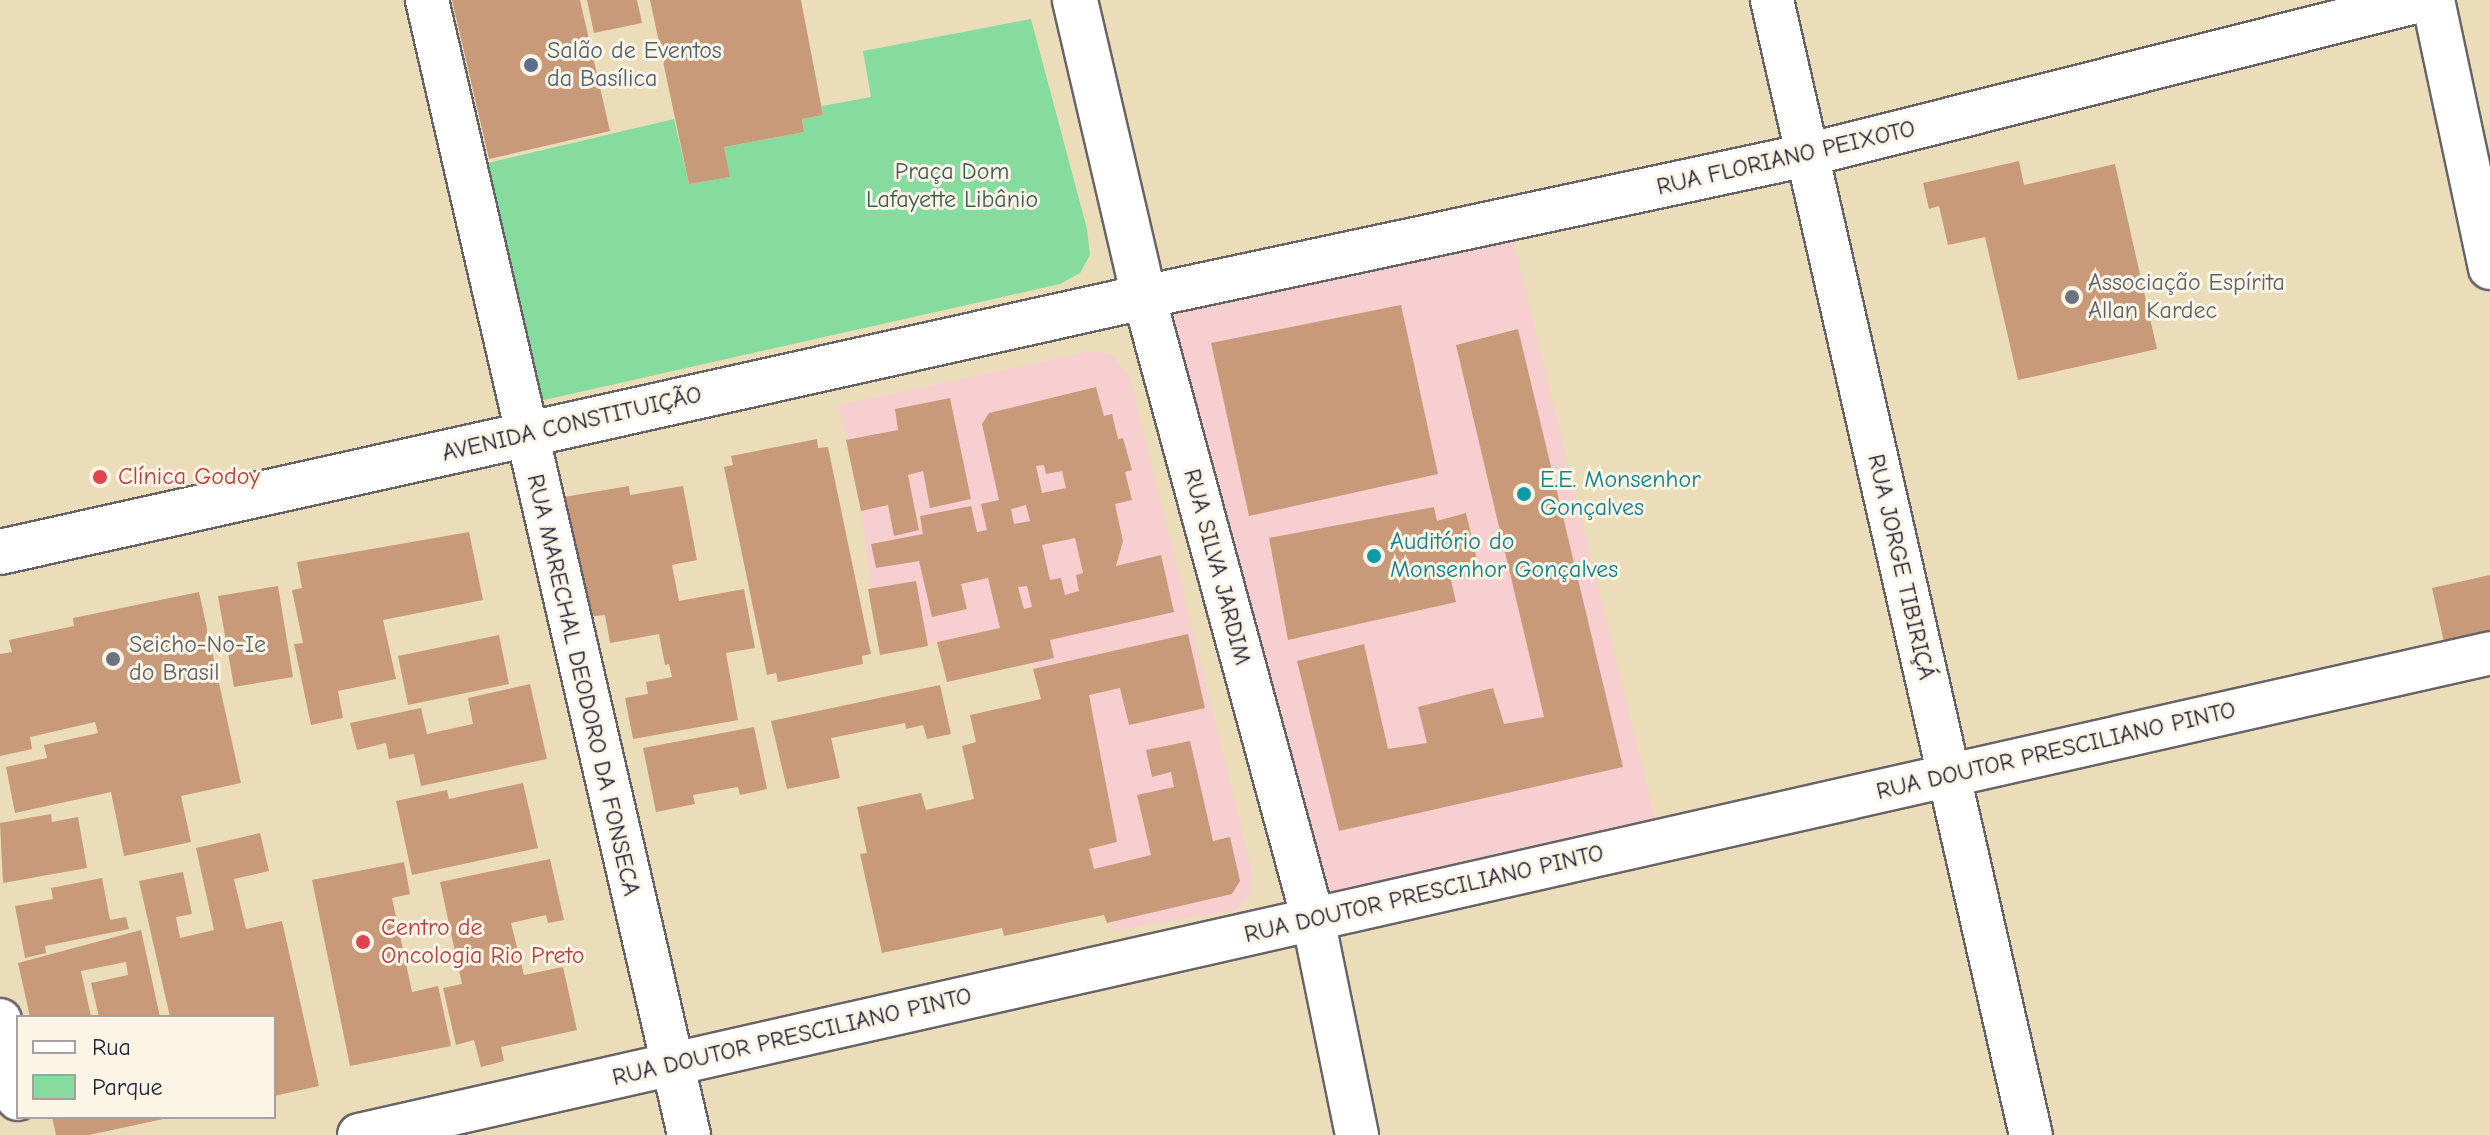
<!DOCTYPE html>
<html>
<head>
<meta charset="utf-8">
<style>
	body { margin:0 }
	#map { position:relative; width:2490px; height:1135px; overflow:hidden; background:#ebddba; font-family:"Comic Neue",sans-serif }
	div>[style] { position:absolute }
	.built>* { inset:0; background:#f7cfd0 }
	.green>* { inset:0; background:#86dc9f }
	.building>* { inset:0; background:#c89a7a }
	.roads { filter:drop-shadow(2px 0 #686367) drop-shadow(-2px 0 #686367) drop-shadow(0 2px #686367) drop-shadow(0 -2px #686367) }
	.street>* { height:42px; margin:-21px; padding:0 21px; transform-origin:21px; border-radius:21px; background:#fff }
	.secondary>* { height:44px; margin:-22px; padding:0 22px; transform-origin:22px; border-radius:22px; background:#fff }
	.dots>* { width:22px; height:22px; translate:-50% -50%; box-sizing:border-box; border:4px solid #fcf5e5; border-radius:50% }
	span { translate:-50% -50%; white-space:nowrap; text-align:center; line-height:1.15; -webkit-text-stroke:6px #fcf5e5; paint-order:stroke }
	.service-label { font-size:24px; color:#4e5e75 }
	.left { translate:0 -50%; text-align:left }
	.street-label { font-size:24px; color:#22223b }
	.park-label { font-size:24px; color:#405a59 }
	.worship-label { font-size:24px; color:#5b616d }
	.health-label { font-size:24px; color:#be3a42 }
	.culture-label { font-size:24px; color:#0d838f }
	.legend { position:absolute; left:16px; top:1015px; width:260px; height:104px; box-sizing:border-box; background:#fcf5e5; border:2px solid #a5a1a1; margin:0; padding:10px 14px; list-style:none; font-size:24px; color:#22223b }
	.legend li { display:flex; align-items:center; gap:16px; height:40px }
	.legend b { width:40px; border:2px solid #a5a1a1 }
</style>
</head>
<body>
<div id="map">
	<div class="built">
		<div style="clip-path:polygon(1511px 232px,1657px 828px,1323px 904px,1166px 304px)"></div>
		<div style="clip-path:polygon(1092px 351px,1112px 355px,1130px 377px,1253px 876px,1249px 896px,1236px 910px,1113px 931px,1031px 663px,947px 682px,937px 642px,880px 655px,861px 511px,839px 405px)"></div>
	</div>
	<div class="green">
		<div style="clip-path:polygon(1031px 19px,1087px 229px,1090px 255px,1080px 273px,1060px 284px,544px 400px,532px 397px,479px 165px,674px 119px,689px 184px,729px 177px,724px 147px,804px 132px,802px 119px,823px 115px,822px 106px,871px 97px,863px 51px)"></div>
	</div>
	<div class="building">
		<div style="clip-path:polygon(452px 0,580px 0,610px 131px,489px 159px)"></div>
		<div style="clip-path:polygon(587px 0,637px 0,642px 23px,594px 33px)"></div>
		<div style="clip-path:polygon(650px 0,801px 0,823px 115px,802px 119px,804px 132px,724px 147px,730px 177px,689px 184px)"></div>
		<div style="clip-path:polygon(2019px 161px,2024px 185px,2115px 164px,2157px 349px,2018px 380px,1985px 237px,1948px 245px,1939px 206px,1929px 209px,1923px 183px)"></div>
		<div style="clip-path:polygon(1401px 305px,1438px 474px,1249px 516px,1211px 343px)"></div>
		<div style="clip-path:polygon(1518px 329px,1623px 767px,1339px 831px,1297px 661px,1364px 644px,1388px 749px,1427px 743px,1418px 707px,1493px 688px,1504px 724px,1544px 717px,1456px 345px)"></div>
		<div style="clip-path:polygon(evenodd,1096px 387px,1104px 416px,1112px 414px,1118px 439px,1123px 438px,1132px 470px,1125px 472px,1132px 500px,1115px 504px,1123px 541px,1116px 566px,1161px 555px,1174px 612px,1050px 640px,1054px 658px,947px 682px,937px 642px,1000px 628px,988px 578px,961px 584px,967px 609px,932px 617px,919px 561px,876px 568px,871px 544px,923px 534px,920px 516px,971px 506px,977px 532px,987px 530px,981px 504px,999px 500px,982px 424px,989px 413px,1096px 387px,1044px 465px,1046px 474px,1062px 471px,1066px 488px,1042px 493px,1036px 466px,1044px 465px,1096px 387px,1026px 505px,1030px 521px,1014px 524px,1011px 509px,1026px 505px,1096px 387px,1075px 538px,1083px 573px,1076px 575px,1079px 591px,1065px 595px,1061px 578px,1050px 580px,1042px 545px,1075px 538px,1096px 387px,1027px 586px,1032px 607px,1024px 609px,1018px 587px,1027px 586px)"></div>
		<div style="clip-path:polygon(950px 398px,971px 499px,930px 508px,923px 471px,908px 475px,919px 530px,894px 536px,888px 505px,861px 511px,846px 440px,898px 430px,895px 409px)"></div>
		<div style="clip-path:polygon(817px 439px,818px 448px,828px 447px,871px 654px,862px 656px,863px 664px,778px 682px,776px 673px,767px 675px,724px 467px,733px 465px,731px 456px)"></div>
		<div style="clip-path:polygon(629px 486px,630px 495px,683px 486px,697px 560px,672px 565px,679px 601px,744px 589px,755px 648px,726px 653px,738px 720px,633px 739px,625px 698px,648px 694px,646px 682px,672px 677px,669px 664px,665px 665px,659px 634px,610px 643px,605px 615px,586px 617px,564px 497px)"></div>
		<div style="clip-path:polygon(1434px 507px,1437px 521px,1466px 513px,1480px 573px,1451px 580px,1456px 602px,1288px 640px,1269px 538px)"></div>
		<div style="clip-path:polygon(469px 532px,483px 600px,383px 620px,396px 679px,338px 691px,343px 718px,311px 725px,294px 644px,303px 643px,292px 590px,302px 588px,297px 562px)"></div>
		<div style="clip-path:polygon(2490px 575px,2490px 637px,2445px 647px,2432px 588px)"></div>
		<div style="clip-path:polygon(916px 581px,928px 646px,880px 655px,868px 589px)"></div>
		<div style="clip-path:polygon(278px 586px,293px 677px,234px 687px,218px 596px)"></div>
		<div style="clip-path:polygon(199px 592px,241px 783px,181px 796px,191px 842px,124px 856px,111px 792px,15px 813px,6px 767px,47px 758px,44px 745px,98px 733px,95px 722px,30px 737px,32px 749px,0 756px,0 654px,12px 652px,9px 640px,74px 626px,73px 618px)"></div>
		<div style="clip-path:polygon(1188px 634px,1205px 708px,1129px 725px,1120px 688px,1089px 695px,1117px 842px,1089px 849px,1094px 869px,1151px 855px,1137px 795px,1174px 787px,1171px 772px,1152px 777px,1146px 750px,1190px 741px,1213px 841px,1230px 837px,1240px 881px,1232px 894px,1107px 923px,1104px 915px,1004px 936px,1002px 928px,882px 953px,860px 854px,867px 853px,857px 807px,921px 793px,926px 810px,974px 799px,962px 746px,976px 742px,970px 715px,1041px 699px,1033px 669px)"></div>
		<div style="clip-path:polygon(499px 635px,509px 684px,408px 705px,398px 656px)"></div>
		<div style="clip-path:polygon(530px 684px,547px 759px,421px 786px,414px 754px,389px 759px,386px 743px,357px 750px,350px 723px,421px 708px,427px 734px,473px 724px,468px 698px)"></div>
		<div style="clip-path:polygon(940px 685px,951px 734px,927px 739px,923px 725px,906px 729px,905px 723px,831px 738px,840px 778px,787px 789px,771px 721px)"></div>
		<div style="clip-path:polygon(754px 727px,767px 789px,740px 795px,738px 787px,693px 795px,695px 804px,656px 812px,643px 748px)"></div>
		<div style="clip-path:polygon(523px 783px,538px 848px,412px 875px,396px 801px,447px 790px,449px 799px)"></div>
		<div style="clip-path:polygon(51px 814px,52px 822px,78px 817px,87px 868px,3px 883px,0 823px)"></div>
		<div style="clip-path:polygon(260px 833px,269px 871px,234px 879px,246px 929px,282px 921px,319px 1086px,274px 1096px,274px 1017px,170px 1017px,139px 881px,183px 872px,192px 914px,176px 917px,180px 938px,214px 930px,196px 848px)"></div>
		<div style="clip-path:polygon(550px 859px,564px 920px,548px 923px,546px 915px,511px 923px,524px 975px,563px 967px,577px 1030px,501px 1047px,504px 1061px,481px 1067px,474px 1040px,456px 1045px,443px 988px,462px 984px,440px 882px)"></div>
		<div style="clip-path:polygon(404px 862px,410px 894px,392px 898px,412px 992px,438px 986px,451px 1046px,350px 1066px,312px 880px)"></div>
		<div style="clip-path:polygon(102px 878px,110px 920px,126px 917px,129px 929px,45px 946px,46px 953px,25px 958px,15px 906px,53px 899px,51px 888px)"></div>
		<div style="clip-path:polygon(141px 930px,160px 1017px,99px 1017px,91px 983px,128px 975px,126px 962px,81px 971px,91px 1017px,30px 1017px,18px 963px)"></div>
		<div style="clip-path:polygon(52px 1117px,167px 1117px,168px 1118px,89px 1135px,56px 1135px)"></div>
	</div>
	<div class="roads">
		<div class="street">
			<div style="left:427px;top:0;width:1165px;rotate:77deg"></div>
			<div style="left:1772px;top:0;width:1164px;rotate:77.15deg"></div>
			<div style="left:2433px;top:0;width:274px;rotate:78deg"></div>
			<div style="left:0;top:1020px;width:81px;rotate:77.2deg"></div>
			<div style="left:359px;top:1135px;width:2185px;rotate:-12.74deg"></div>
			<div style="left:1357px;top:1135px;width:220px;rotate:-101.5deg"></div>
			<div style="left:1313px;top:919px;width:645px;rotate:-105.2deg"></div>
			<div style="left:1144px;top:297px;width:678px;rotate:-12.09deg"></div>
			<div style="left:1807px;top:155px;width:635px;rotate:-14.12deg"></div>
		</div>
		<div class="secondary">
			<div style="left:0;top:552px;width:1172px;rotate:-12.57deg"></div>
			<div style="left:1144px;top:297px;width:305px;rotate:-103.1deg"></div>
		</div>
	</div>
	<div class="dots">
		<div style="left:531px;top:65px;background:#5c6f8a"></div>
		<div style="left:2072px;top:297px;background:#6b7280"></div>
		<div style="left:100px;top:477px;background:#e0444e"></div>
		<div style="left:1524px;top:494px;background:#0f9aa8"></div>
		<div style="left:1374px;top:556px;background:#0f9aa8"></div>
		<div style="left:113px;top:659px;background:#6b7280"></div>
		<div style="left:363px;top:942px;background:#e0444e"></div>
	</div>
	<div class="service-label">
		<span class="left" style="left:547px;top:65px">Salão de Eventos<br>da Basílica</span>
	</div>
	<div class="street-label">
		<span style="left:1786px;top:158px;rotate:-13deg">RUA FLORIANO PEIXOTO</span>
		<span style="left:572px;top:424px;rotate:-13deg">AVENIDA CONSTITUIÇÃO</span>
		<span style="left:1217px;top:567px;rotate:75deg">RUA SILVA JARDIM</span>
		<span style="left:1901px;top:567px;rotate:77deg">RUA JORGE TIBIRIÇÁ</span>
		<span style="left:583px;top:685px;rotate:77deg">RUA MARECHAL DEODORO DA FONSECA</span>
		<span style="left:2056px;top:751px;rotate:-13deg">RUA DOUTOR PRESCILIANO PINTO</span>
		<span style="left:1424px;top:894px;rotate:-13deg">RUA DOUTOR PRESCILIANO PINTO</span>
		<span style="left:792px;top:1037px;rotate:-13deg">RUA DOUTOR PRESCILIANO PINTO</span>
	</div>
	<div class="park-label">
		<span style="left:952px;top:186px">Praça Dom<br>Lafayette Libânio</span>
	</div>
	<div class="worship-label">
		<span class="left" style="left:2088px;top:297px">Associação Espírita<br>Allan Kardec</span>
		<span class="left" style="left:129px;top:659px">Seicho-No-Ie<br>do Brasil</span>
	</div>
	<div class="health-label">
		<span class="left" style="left:118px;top:477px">Clínica Godoy</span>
		<span class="left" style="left:381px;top:942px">Centro de<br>Oncologia Rio Preto</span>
	</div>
	<div class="culture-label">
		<span class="left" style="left:1540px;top:494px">E.E. Monsenhor<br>Gonçalves</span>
		<span class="left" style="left:1390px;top:556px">Auditório do<br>Monsenhor Gonçalves</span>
	</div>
	<ul class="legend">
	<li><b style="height:10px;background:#fff"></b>Rua</li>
	<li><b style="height:22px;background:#86dc9f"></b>Parque</li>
	</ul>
</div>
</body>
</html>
